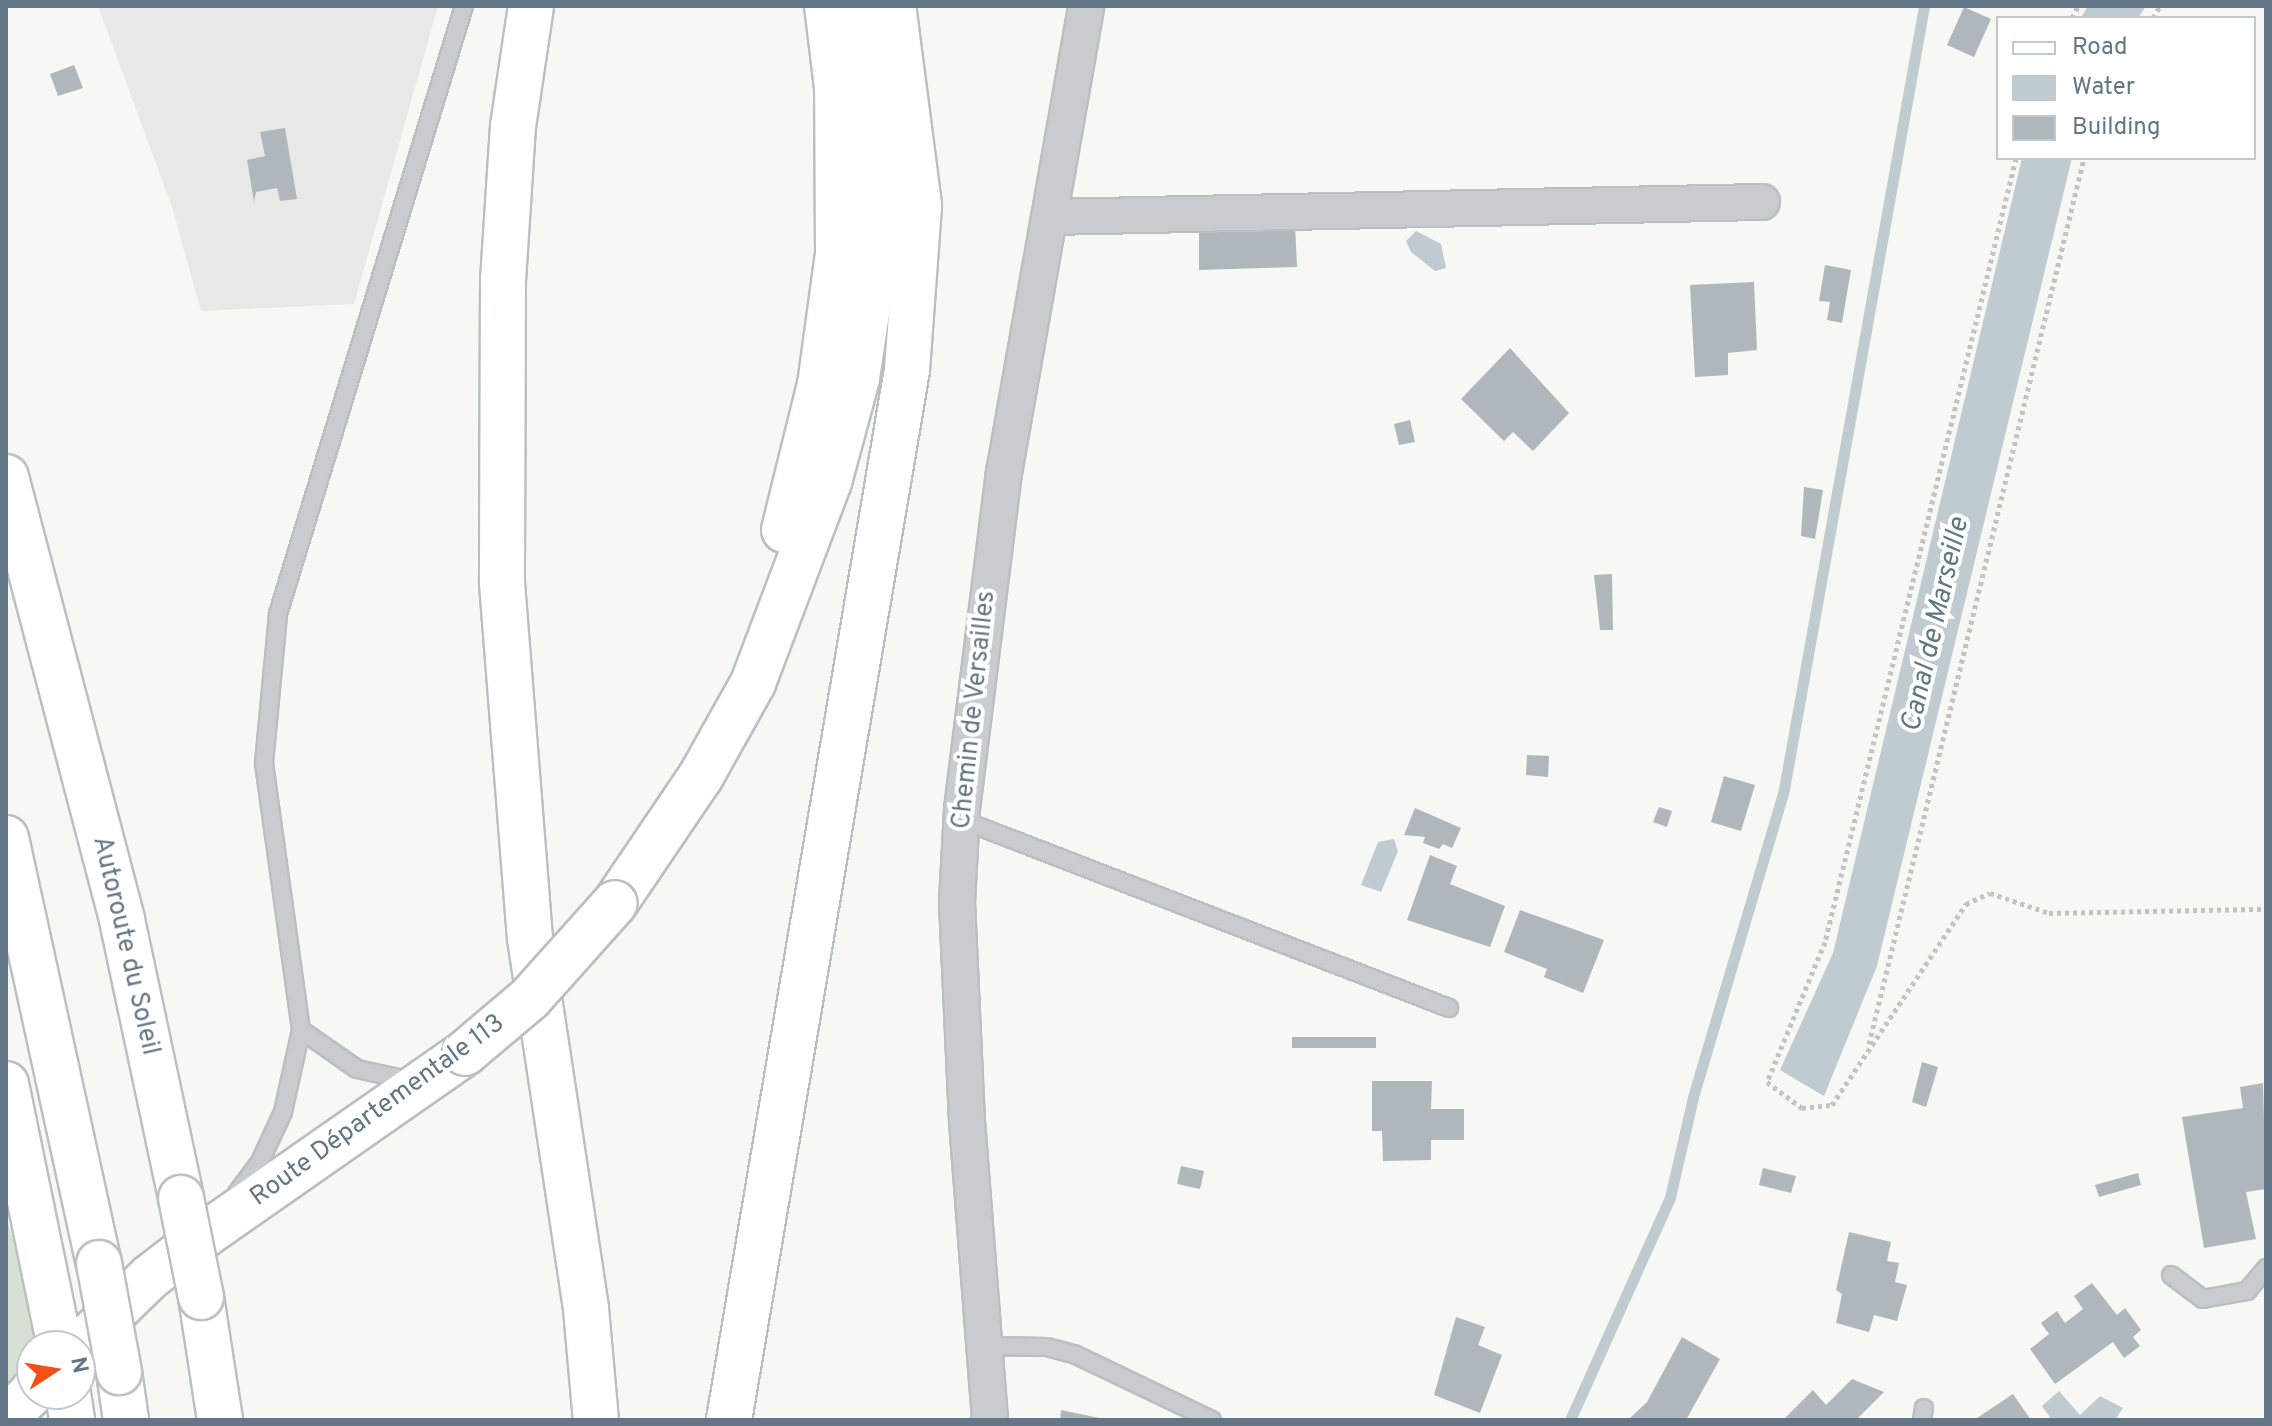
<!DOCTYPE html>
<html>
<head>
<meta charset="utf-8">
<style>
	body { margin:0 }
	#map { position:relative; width:2272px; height:1426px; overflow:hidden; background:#f7f7f3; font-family:Overpass,sans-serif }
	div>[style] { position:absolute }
	.built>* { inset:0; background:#e8e9e7 }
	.green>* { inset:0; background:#d8e0d4 }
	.water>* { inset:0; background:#bfcbd0 }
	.stream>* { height:11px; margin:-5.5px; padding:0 5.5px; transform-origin:5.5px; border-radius:5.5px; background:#bfcbd0 }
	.building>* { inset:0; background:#afb7bd }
	.path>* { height:5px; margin-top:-2.5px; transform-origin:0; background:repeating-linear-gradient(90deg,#c2c3c5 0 4px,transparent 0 8px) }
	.roads { filter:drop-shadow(2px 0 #babfc4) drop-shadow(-2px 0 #babfc4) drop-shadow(0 2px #babfc4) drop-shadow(0 -2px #babfc4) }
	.service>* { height:16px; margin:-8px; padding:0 8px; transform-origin:8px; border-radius:8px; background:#c9cccf }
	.minor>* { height:34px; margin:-17px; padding:0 17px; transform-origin:17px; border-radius:17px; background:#c9cccf }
	.secondary>* { height:44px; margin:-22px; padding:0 22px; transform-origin:22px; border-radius:22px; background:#fff }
	.motorway>* { height:44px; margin:-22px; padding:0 22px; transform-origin:22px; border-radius:22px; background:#fff }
	.bridges { filter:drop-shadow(2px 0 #babfc4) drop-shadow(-2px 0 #babfc4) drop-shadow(0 2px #babfc4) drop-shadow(0 -2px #babfc4) }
	.secondary-bridge>* { height:44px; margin:-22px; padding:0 22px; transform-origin:22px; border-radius:22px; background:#fff }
	.motorway-bridge>* { height:44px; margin:-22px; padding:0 22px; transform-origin:22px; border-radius:22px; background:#fff }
	span { translate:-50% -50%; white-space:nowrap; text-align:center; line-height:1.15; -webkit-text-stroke:8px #fff; paint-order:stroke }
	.street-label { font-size:26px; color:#637687 }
	.water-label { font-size:28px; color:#5f7983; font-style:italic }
	.frame { position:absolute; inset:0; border:8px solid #637687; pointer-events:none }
	.legend { position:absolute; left:1996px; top:16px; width:260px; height:144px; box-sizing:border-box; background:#fff; border:2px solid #c1c8cf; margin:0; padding:10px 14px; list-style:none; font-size:24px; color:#637687 }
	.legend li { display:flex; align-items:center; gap:16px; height:40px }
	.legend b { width:40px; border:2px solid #c1c8cf }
	.north { position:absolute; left:16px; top:1330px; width:80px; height:80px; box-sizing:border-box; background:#fff; border:2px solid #c1c8cf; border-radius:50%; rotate:78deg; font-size:22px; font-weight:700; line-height:32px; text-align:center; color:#637687 }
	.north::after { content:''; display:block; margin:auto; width:28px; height:36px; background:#f35018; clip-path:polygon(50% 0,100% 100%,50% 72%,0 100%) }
</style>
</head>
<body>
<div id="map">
	<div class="built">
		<div style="clip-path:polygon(98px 6px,438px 6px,354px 304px,201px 311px,172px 207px)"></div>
	</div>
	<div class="green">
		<div style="clip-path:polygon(6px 1217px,36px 1314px,32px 1394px,39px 1394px,40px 1420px,6px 1420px)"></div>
	</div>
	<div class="water">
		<div style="clip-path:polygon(2088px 6px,2146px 6px,2138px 18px,2081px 18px)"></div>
		<div style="clip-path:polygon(2022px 158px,2072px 158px,1877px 966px,1824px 1096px,1780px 1070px,1833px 953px)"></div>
		<div style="clip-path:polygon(1416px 231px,1441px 244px,1446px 268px,1435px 271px,1411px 252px,1406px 241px)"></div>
		<div style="clip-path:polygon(1394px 839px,1398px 851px,1381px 892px,1361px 885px,1378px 842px)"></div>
		<div style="clip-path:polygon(2059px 1391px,2080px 1415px,2100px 1396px,2123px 1408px,2115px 1420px,2052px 1420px,2042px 1406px)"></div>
	</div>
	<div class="stream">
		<div style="left:1570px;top:1420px;width:244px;rotate:-65.8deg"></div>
		<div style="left:1670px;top:1197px;width:103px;rotate:-77deg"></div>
		<div style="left:1693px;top:1097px;width:321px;rotate:-73.5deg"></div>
		<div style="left:1784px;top:789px;width:795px;rotate:-79.86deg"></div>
	</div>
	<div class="building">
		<div style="clip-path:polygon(1964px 7px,1991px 19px,1974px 57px,1947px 45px)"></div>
		<div style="clip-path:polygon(74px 65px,83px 88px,58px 96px,50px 74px)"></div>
		<div style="clip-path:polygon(285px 128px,297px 199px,280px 201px,277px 188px,256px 192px,254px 202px,247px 160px,265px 156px,260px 132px)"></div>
		<div style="clip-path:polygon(1295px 224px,1297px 267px,1199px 270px,1199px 228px)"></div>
		<div style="clip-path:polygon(1825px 265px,1851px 270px,1842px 323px,1827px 320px,1830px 302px,1819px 301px)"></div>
		<div style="clip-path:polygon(1754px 282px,1757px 350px,1728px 353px,1728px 375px,1695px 377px,1690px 285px)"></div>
		<div style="clip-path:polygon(1510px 348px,1569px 413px,1533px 451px,1513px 432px,1504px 441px,1461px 399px)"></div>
		<div style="clip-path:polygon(1410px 420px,1415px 442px,1399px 445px,1394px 424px)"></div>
		<div style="clip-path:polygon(1804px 487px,1823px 490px,1815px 539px,1801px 536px)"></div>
		<div style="clip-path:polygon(1612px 574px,1613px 630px,1600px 630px,1594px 575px)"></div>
		<div style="clip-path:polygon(1527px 755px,1549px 756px,1548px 777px,1526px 775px)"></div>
		<div style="clip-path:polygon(1724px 776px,1755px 785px,1741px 831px,1711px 822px)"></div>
		<div style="clip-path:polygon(1659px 807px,1672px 811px,1667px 827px,1653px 822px)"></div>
		<div style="clip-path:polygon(1415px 808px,1461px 828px,1452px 848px,1443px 844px,1439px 849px,1423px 843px,1425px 837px,1404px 835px)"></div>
		<div style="clip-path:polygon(1430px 855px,1457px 866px,1450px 884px,1505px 906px,1490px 947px,1407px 920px)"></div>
		<div style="clip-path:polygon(1520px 910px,1604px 940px,1583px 993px,1544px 977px,1547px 969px,1504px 952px)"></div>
		<div style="clip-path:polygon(1292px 1037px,1376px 1037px,1376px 1048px,1292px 1048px)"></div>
		<div style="clip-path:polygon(1922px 1062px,1938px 1067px,1926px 1107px,1912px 1102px)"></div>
		<div style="clip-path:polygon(1372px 1081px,1432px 1081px,1431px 1109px,1464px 1109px,1464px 1140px,1431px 1140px,1431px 1160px,1383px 1161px,1382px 1131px,1372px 1131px)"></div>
		<div style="clip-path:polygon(2263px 1083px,2266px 1189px,2246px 1192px,2256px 1239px,2204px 1248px,2182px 1117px,2243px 1108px,2240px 1087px)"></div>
		<div style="clip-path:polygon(1181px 1166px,1204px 1171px,1200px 1189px,1177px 1184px)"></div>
		<div style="clip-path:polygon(1763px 1168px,1796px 1176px,1791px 1193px,1759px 1185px)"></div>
		<div style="clip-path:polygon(2138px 1173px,2141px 1185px,2099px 1197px,2095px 1185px)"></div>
		<div style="clip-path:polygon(1849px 1232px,1891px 1242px,1887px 1261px,1899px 1263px,1895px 1282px,1907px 1285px,1897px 1321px,1874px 1315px,1869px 1332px,1836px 1323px,1842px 1294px,1836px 1290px)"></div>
		<div style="clip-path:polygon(2092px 1283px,2117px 1315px,2125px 1308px,2141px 1330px,2133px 1337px,2140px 1346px,2124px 1358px,2113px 1342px,2055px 1384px,2030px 1349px,2049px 1334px,2041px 1323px,2057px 1311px,2065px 1323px,2083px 1309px,2074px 1296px)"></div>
		<div style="clip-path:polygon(1456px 1317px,1485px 1327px,1478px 1345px,1502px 1355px,1480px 1413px,1434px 1395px)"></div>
		<div style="clip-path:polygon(1682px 1337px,1720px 1359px,1686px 1420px,1628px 1420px,1647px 1402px)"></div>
		<div style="clip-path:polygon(1852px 1379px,1884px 1392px,1856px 1420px,1783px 1420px,1813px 1390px,1826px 1405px)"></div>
		<div style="clip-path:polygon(2013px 1394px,2031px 1420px,1974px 1420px)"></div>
		<div style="clip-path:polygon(1061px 1410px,1104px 1419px,1104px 1420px,1060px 1420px)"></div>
	</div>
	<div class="path">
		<div style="left:2072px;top:18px;width:13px;rotate:-63deg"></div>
		<div style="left:2153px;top:18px;width:14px;rotate:-60deg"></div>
		<div style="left:2016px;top:158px;width:807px;rotate:103.69deg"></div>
		<div style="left:1825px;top:942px;width:152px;rotate:112.5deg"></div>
		<div style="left:1767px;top:1082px;width:44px;rotate:36.6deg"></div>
		<div style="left:1802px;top:1108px;width:30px;rotate:-6deg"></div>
		<div style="left:1832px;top:1105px;width:242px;rotate:-56.3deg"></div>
		<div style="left:1966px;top:904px;width:26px;rotate:-25deg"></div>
		<div style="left:1990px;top:893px;width:62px;rotate:18.7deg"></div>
		<div style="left:2049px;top:913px;width:217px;rotate:-1.1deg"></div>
		<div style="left:1869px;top:1044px;width:912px;rotate:-76.36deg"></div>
	</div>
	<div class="roads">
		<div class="service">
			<div style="left:962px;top:820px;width:522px;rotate:21.11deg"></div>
			<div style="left:301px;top:1030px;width:68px;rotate:34.9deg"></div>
			<div style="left:357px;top:1069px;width:56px;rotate:12.3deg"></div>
			<div style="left:236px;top:1194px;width:38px;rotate:-53deg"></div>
			<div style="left:259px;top:1164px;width:57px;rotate:-65.2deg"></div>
			<div style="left:283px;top:1112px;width:84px;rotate:-77.6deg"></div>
			<div style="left:301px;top:1030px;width:270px;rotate:-97.9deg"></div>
			<div style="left:264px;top:763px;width:150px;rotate:-84.6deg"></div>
			<div style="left:278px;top:614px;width:636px;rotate:-72.99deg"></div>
			<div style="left:2171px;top:1275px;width:40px;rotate:37deg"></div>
			<div style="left:2203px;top:1299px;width:45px;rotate:-10.3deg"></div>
			<div style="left:2247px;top:1291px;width:30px;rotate:-50deg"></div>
			<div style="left:984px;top:1346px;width:63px;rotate:0.9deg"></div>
			<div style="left:1047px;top:1347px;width:28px;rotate:15deg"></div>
			<div style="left:1074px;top:1354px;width:153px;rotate:25.6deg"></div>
			<div style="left:1922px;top:1420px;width:12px;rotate:-81deg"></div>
		</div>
		<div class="minor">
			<div style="left:1050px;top:217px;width:712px;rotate:-1.21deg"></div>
			<div style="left:990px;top:1420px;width:299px;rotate:-94.4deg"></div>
			<div style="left:967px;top:1122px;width:220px;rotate:-92.6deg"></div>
			<div style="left:957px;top:902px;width:93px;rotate:-86.9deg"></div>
			<div style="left:962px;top:809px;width:339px;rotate:-82.9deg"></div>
			<div style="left:1004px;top:473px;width:474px;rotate:-80deg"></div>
		</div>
		<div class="secondary">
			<div style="left:784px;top:530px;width:149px;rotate:-76.1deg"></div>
			<div style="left:820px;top:385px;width:132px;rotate:-82.2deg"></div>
			<div style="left:838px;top:254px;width:167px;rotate:-90.3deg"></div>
			<div style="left:837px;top:87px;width:82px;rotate:-97deg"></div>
			<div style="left:615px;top:903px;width:153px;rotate:-55.9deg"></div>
			<div style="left:701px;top:776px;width:107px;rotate:-60.8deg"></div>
			<div style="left:753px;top:683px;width:215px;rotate:-69.3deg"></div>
			<div style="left:829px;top:482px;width:108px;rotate:-74.9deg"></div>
			<div style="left:857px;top:378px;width:125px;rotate:-81.3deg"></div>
			<div style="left:876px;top:254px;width:127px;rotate:-88.6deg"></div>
			<div style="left:879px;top:127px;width:121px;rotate:-95.2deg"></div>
			<div style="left:79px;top:1346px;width:99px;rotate:-44.2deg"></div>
			<div style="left:150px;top:1277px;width:72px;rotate:-37.7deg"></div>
			<div style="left:207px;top:1233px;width:315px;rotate:-34.9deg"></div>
			<div style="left:6px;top:1419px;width:37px;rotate:-46deg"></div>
		</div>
		<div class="motorway">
			<div style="left:531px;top:6px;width:121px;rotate:98.5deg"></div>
			<div style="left:513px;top:126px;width:153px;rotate:93.7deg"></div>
			<div style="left:503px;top:279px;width:304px;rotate:90.2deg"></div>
			<div style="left:502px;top:583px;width:356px;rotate:85.5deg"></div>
			<div style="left:530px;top:938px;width:375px;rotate:81.4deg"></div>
			<div style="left:586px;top:1309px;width:111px;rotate:84.9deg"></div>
			<div style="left:6px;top:477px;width:458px;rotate:75.3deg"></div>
			<div style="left:122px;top:920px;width:284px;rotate:78deg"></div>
			<div style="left:6px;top:838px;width:435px;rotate:77.7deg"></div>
			<div style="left:6px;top:1084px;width:268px;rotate:78.4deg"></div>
			<div style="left:201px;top:1297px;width:124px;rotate:81.2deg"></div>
			<div style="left:119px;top:1372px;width:49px;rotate:81.7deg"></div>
			<div style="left:68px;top:1394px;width:26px;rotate:81deg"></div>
			<div style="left:729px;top:1420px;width:1065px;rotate:-80.38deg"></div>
			<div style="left:907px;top:370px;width:165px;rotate:-85.8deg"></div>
			<div style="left:919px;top:205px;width:201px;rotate:-97.4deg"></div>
		</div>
	</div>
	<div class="bridges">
		<div class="secondary-bridge">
			<div style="left:465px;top:1053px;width:85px;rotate:-40.2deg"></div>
			<div style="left:530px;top:998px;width:127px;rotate:-48.2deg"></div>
		</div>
		<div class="motorway-bridge">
			<div style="left:181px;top:1198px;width:101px;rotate:78.6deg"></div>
			<div style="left:99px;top:1263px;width:111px;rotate:79.6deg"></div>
		</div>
	</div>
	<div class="street-label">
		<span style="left:975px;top:710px;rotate:-84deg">Chemin de Versailles</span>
		<span style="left:125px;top:946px;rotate:77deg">Autoroute du Soleil</span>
		<span style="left:378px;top:1111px;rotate:-36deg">Route Départementale 113</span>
	</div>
	<div class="water-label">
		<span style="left:1936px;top:625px;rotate:-77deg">Canal de Marseille</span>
	</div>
	<div class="frame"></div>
	<ul class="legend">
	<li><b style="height:10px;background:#fff"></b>Road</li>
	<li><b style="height:22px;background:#bfcbd0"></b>Water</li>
	<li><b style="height:22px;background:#afb7bd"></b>Building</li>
	</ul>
	<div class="north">N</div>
</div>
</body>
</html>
